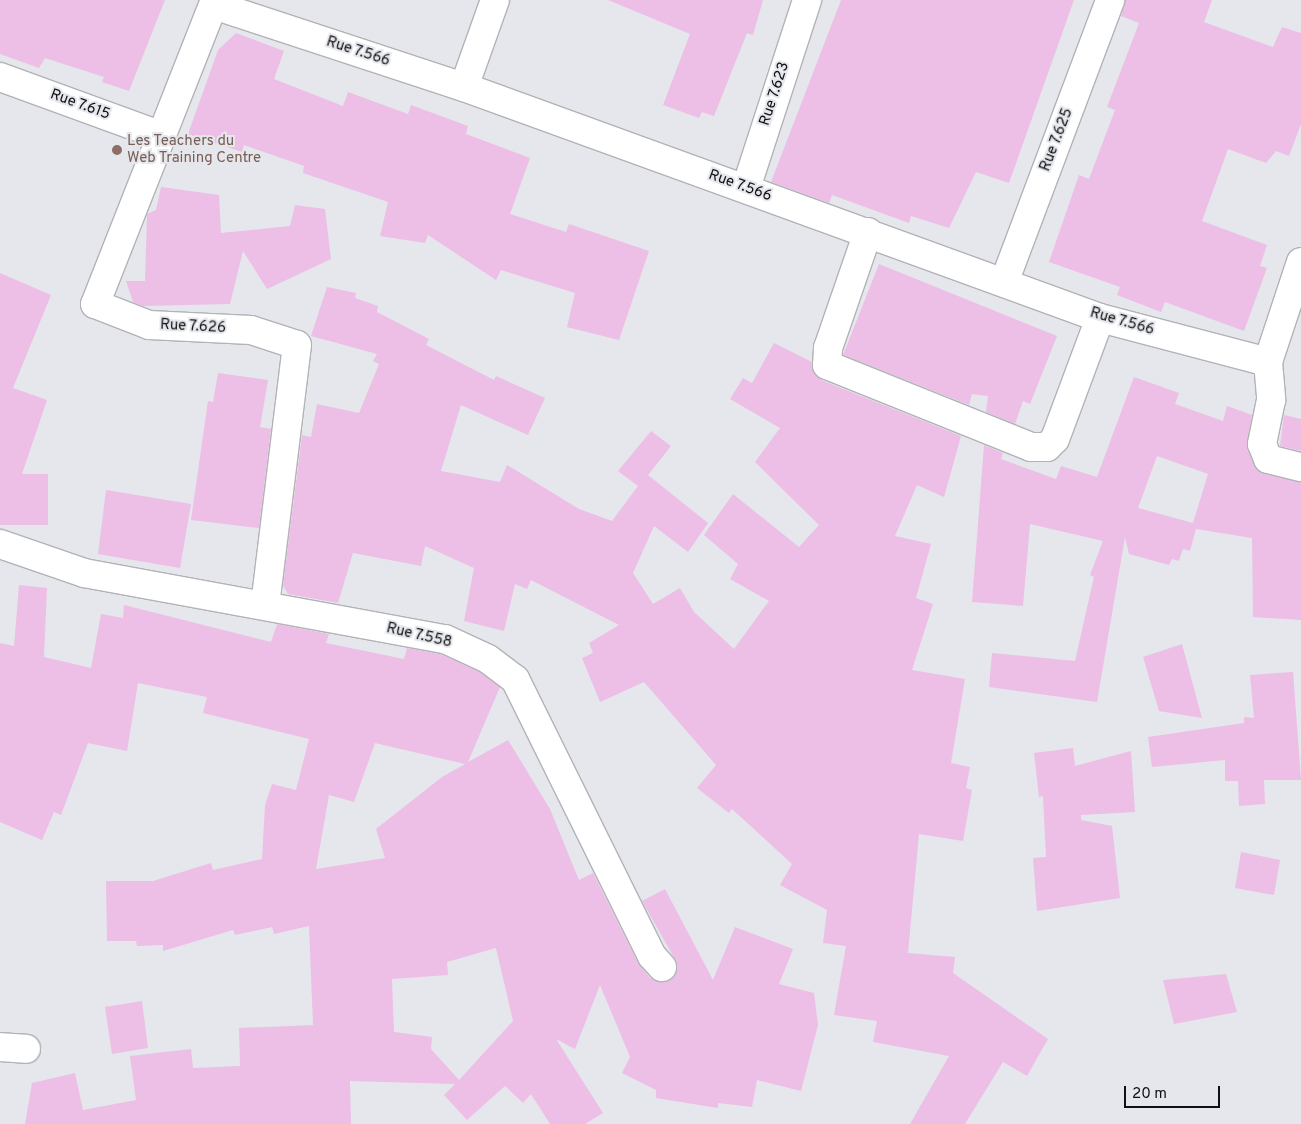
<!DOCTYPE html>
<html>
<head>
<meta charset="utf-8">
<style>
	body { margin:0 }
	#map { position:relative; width:1301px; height:1124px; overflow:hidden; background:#e5e7ec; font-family:Overpass,sans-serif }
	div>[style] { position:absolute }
	.building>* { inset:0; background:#edbee6 }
	.roads { filter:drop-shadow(1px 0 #b1b3b7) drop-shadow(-1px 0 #b1b3b7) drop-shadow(0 1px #b1b3b7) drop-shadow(0 -1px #b1b3b7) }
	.street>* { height:28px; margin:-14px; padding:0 14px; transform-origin:14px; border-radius:14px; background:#fff }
	.dots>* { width:14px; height:14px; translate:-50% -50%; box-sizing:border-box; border:2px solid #e5e7ec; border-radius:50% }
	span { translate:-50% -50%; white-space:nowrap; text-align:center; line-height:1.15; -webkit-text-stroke:4px #e5e7ec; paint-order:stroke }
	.street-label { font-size:15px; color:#101113 }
	.education-label { font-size:15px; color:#785e54 }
	.left { translate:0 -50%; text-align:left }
	.scale { position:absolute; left:1124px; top:1086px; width:96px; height:22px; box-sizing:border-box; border:2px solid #101113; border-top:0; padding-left:6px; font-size:15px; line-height:18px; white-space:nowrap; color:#101113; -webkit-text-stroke:4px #e5e7ec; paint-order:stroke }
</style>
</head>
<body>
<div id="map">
	<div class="building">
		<div style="clip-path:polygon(0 0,165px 0,129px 91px,102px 82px,104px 77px,45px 58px,39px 68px,0 54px)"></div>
		<div style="clip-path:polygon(608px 0,763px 0,753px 35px,747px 33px,714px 116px,702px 112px,699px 118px,663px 105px,690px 34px)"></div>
		<div style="clip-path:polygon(841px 0,1074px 0,1009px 183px,976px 172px,949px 228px,911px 216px,909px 223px,832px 195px,829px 203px,771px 182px)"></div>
		<div style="clip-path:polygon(1125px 0,1212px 0,1204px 22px,1273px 47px,1282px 27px,1301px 33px,1301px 124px,1289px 156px,1276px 151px,1266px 163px,1228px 149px,1202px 221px,1267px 245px,1260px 266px,1267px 268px,1244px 331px,1165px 302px,1161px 312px,1117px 295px,1120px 287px,1049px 262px,1079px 175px,1089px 179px,1115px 110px,1107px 107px,1139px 23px,1121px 16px)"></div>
		<div style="clip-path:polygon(236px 33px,284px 51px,274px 79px,343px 106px,348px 92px,408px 114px,411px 105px,468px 126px,466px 134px,530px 158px,510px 214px,566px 232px,569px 224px,649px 251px,619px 340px,567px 327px,575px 293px,501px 270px,496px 280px,428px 235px,425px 243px,380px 236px,388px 202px,303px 173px,304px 166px,244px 145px,242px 152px,188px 134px,218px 50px)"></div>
		<div style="clip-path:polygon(161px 187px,219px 195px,221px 233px,290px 226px,295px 205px,325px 209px,331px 259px,267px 289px,243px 251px,230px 304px,143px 306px,133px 302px,126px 281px,145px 281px,147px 214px,156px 210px)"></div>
		<div style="clip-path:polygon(879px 264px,1057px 336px,1030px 404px,1023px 401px,1015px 424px,986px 412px,988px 396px,972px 394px,969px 405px,843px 355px)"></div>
		<div style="clip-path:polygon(0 273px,51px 295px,13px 388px,47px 400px,22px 474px,48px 474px,48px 525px,0 525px)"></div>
		<div style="clip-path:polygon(327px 287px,356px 293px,355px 298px,378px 306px,377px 312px,429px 339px,426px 345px,494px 380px,496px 376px,545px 398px,528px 435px,461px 405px,441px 471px,500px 482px,507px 465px,579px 509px,612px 521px,638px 486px,618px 471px,651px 431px,671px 446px,648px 475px,708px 523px,688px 552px,654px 526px,633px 573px,653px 604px,680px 588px,694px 612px,734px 649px,769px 601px,730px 579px,738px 564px,704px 535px,733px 494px,799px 547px,819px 525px,755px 462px,780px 428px,730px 399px,743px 378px,752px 383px,774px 343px,812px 362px,821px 380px,961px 436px,944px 497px,917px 485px,895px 536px,931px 544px,916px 598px,933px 604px,912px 670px,965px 679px,951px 763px,970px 767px,966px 788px,972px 790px,963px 841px,919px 834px,908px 953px,955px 957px,953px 973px,1048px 1039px,1027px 1076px,1003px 1062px,965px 1124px,910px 1124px,949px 1056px,873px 1042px,877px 1021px,834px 1015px,846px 946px,823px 943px,827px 910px,780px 885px,792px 864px,732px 809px,729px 813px,697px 788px,716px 765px,644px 682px,600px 702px,582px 658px,593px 653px,589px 643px,619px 625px,531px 580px,527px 589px,515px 584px,504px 631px,464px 621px,474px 568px,425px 546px,421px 566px,353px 553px,338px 603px,288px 594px,283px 585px,302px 435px,311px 437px,317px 404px,359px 413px,379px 364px,373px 361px,377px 354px,311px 336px)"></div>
		<div style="clip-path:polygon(218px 373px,268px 380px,260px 427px,271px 429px,259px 528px,191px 520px,208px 401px,213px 402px)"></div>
		<div style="clip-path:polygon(evenodd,1134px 377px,1179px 393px,1175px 404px,1223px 421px,1227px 406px,1252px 415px,1247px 449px,1257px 470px,1301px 482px,1301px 620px,1253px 617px,1252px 538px,1196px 529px,1190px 551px,1183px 549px,1179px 561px,1172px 559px,1169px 565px,1129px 554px,1125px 537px,1097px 702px,989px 687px,992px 653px,1075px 661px,1094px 577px,1090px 575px,1103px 541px,1030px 524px,1023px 606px,972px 602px,984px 445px,1003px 453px,1001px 459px,1056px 479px,1061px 466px,1097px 477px,1134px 377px,1157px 456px,1208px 474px,1193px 523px,1138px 508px,1157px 456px)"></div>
		<div style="clip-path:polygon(1284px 415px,1301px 419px,1301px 451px,1280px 446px)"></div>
		<div style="clip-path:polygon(106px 490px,191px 504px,180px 568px,98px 554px)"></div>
		<div style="clip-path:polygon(evenodd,19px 585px,47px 588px,44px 657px,91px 668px,101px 614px,123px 618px,124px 605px,271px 642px,277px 624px,329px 634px,326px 643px,404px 659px,407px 648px,440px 654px,480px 672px,500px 687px,468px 762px,508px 740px,550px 809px,579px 880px,593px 873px,638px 963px,650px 978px,666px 982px,677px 971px,677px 963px,642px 901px,665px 889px,713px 980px,735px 927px,793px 949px,779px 984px,814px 993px,818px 1025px,801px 1091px,757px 1080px,752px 1107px,718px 1103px,718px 1108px,656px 1098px,656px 1090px,622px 1073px,630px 1057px,600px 985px,575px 1049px,556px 1039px,603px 1113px,585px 1124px,550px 1124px,531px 1094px,523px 1103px,505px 1086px,467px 1120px,444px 1095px,455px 1084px,350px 1081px,351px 1124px,25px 1124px,32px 1083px,75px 1073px,83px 1110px,136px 1100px,130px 1056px,191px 1049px,193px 1068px,240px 1066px,239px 1028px,313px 1025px,309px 926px,274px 934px,272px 927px,235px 935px,233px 930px,163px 951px,163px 945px,137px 946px,136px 941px,107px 941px,106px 881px,153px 881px,211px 863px,213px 870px,262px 859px,265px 805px,272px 784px,296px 790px,309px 739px,203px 713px,207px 697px,138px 683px,127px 751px,88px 743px,61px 815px,54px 812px,42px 840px,0 822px,0 643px,14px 646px,19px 585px,375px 743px,465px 764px,442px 777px,376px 829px,385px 858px,316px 869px,329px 795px,354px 802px,375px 743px,19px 585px,496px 948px,513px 1021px,459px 1080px,431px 1049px,432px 1037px,394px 1032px,392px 979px,448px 975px,447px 962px,496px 948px)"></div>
		<div style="clip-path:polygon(1182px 644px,1202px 718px,1159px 711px,1143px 657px)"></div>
		<div style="clip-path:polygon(1293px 672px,1301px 780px,1264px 780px,1265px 804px,1239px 806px,1238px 781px,1225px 781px,1225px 760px,1152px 767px,1148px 737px,1244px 723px,1244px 717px,1254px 718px,1250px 675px)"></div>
		<div style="clip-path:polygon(1073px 748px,1075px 766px,1131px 751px,1135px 812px,1081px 815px,1081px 820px,1112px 826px,1120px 898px,1037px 911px,1033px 858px,1046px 857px,1043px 796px,1039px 797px,1034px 753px)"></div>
		<div style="clip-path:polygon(1241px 852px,1280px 860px,1274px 895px,1235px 888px)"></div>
		<div style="clip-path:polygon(1226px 974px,1237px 1012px,1174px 1024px,1163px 980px)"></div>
		<div style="clip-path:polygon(142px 1001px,148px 1048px,112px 1054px,105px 1007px)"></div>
	</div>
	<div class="roads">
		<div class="street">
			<div style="left:215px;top:0;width:327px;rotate:111.5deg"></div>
			<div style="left:95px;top:304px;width:58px;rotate:21.3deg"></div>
			<div style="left:149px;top:325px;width:102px;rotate:2.8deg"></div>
			<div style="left:251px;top:330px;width:48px;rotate:18.1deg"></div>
			<div style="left:297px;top:345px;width:261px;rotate:97deg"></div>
			<div style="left:214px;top:5px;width:263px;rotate:18.2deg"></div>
			<div style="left:464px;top:87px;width:677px;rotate:19.96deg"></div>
			<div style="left:1100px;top:318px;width:174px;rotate:14.7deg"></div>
			<div style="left:0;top:77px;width:169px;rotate:20deg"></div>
			<div style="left:464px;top:87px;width:92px;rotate:-70.4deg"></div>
			<div style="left:746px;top:188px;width:198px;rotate:-72deg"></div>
			<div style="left:868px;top:232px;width:123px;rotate:109deg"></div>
			<div style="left:828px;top:348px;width:17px;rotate:93deg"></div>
			<div style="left:827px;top:365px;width:220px;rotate:21.9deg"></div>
			<div style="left:1031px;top:447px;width:16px"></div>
			<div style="left:1047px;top:447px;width:11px;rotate:-45deg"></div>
			<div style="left:1055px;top:439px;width:129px;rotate:-69.6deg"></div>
			<div style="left:1301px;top:262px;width:105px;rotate:108.3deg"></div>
			<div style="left:1268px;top:362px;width:38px;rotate:85deg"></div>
			<div style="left:1271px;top:400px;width:45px;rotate:101.6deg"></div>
			<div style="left:1262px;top:444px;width:16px;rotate:68deg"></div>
			<div style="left:1268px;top:459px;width:34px;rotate:14deg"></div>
			<div style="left:1005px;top:280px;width:299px;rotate:-69.4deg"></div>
			<div style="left:0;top:544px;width:89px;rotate:19deg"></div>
			<div style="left:84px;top:573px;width:367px;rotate:10.4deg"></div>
			<div style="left:445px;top:639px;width:47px;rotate:24.9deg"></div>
			<div style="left:488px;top:659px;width:34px;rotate:37deg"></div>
			<div style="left:515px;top:679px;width:309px;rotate:63.7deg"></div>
			<div style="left:652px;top:956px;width:15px;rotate:48deg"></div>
			<div style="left:0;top:1047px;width:26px;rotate:4deg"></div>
		</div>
	</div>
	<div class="dots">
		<div style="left:117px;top:150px;background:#8d6e63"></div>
	</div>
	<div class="street-label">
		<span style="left:358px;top:52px;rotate:18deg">Rue 7.566</span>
		<span style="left:775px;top:94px;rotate:-72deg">Rue 7.623</span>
		<span style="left:80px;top:105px;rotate:20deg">Rue 7.615</span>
		<span style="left:1057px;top:140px;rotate:-69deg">Rue 7.625</span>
		<span style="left:740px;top:186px;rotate:20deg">Rue 7.566</span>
		<span style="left:1122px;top:322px;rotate:16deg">Rue 7.566</span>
		<span style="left:193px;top:327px;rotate:3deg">Rue 7.626</span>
		<span style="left:419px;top:636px;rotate:13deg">Rue 7.558</span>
	</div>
	<div class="education-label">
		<span class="left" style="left:127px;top:150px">Les Teachers du<br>Web Training Centre</span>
	</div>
	<div class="scale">20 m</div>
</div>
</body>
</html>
